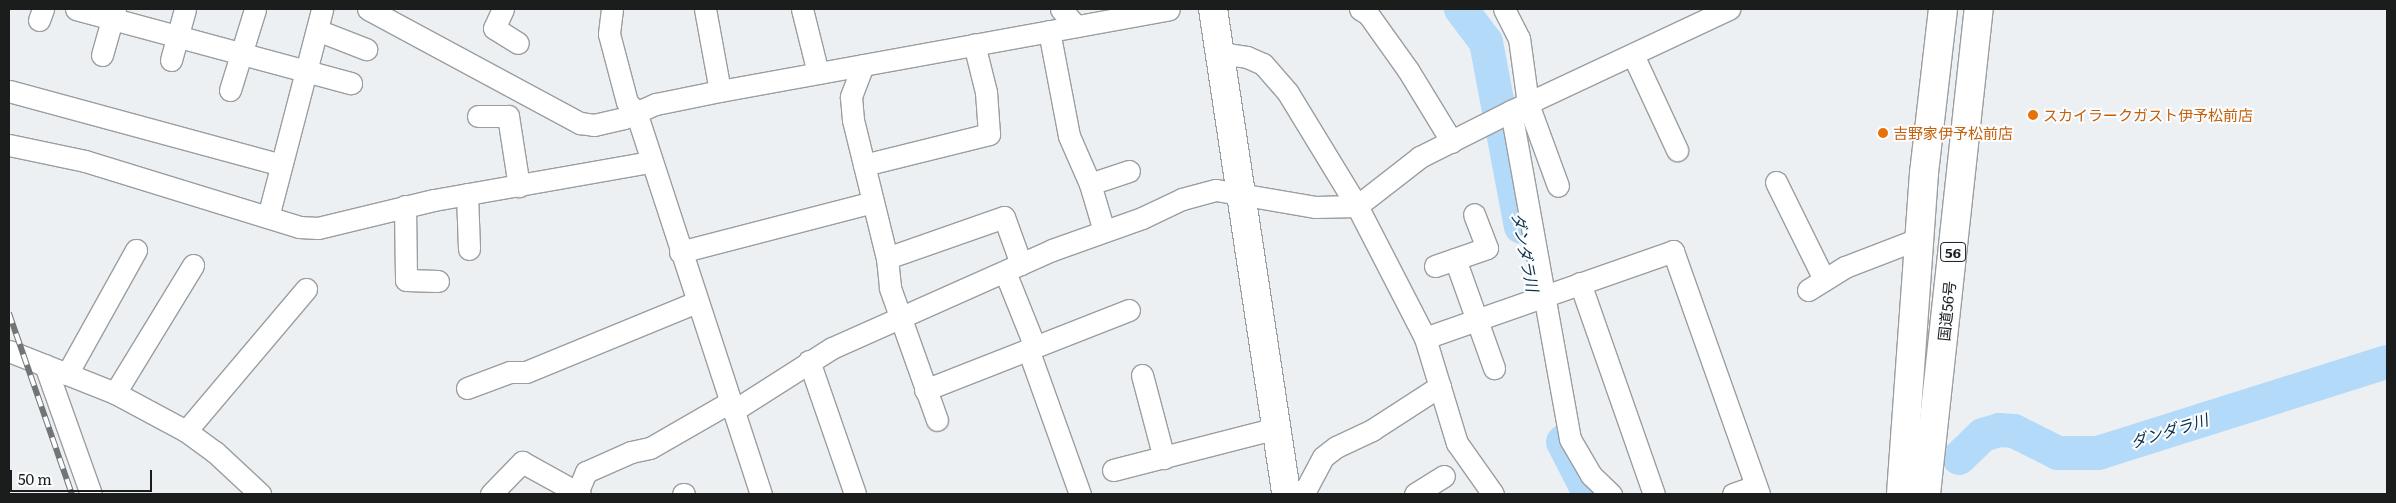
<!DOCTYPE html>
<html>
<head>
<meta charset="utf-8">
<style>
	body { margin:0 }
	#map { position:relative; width:2396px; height:503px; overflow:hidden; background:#edf0f2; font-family:Literata,"Noto Sans JP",serif }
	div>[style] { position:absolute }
	.river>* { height:34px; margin:-17px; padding:0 17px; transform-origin:17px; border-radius:17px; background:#b3daf9 }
	.roads { filter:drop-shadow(1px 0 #9b9ea0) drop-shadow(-1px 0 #9b9ea0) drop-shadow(0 1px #9b9ea0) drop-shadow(0 -1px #9b9ea0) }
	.minor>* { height:21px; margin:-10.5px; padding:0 10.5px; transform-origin:10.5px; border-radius:10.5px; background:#fff }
	.tertiary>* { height:28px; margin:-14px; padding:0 14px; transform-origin:14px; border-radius:14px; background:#fff }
	.trunk>* { height:28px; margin:-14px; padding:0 14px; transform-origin:14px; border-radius:14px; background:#fff }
	.rail>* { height:5.5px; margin-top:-2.75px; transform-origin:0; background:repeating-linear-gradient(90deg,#fbfdff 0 11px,#727576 0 22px); box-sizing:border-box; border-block:1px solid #727576 }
	.dots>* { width:14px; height:14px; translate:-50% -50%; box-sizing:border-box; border:2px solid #fbfdff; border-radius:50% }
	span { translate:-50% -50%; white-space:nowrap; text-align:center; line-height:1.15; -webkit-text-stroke:4px #fbfdff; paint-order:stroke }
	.shield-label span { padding:1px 4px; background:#fbfdff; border:1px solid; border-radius:4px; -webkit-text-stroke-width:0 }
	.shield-label { font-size:14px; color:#1b1d1d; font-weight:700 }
	.food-label { font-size:15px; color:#c56008 }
	.left { translate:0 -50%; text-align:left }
	.street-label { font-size:15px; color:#1b1d1d }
	.water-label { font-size:16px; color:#092f49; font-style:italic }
	.frame { position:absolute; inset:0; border:10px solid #1b1d1d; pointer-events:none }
	.scale { position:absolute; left:10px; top:470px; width:142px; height:22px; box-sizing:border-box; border:2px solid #1b1d1d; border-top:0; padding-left:6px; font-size:15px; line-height:18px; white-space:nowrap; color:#1b1d1d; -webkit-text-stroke:4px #fbfdff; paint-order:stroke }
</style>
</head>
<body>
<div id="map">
	<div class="river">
		<div style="left:1461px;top:9px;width:41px;rotate:52.9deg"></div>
		<div style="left:1486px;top:42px;width:188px;rotate:79.3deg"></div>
		<div style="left:1563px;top:442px;width:51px;rotate:62.9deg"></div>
		<div style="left:1586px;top:487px;width:11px;rotate:41deg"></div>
		<div style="left:1959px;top:458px;width:33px;rotate:-44deg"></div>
		<div style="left:1983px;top:435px;width:17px;rotate:-17deg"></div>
		<div style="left:1999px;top:430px;width:15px;rotate:4deg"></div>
		<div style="left:2014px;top:431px;width:49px;rotate:26.6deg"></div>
		<div style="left:2058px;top:453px;width:40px"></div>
		<div style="left:2098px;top:453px;width:303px;rotate:-17.5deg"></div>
	</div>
	<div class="roads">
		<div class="minor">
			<div style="left:76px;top:9px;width:285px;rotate:15.1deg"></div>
			<div style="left:368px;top:9px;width:241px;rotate:28.3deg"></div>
			<div style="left:580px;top:123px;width:14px;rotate:8deg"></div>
			<div style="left:594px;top:125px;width:31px;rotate:-13deg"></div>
			<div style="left:624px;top:118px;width:35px;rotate:-24deg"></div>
			<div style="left:656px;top:104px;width:65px;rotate:-11.5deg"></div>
			<div style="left:720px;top:91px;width:456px;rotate:-10.3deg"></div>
			<div style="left:503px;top:9px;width:21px;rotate:115deg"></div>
			<div style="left:494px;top:28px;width:28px;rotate:32deg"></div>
			<div style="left:612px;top:9px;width:25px;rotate:97deg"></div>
			<div style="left:609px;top:34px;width:70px;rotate:75.2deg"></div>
			<div style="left:627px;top:102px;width:13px;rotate:48deg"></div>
			<div style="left:636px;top:112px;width:402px;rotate:71.9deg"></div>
			<div style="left:705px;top:9px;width:83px;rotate:79.6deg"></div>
			<div style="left:802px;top:9px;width:66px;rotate:76deg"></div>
			<div style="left:1061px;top:9px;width:23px;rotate:49deg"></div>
			<div style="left:1360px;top:9px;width:9px;rotate:32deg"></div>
			<div style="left:1368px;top:14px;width:69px;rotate:54.5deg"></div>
			<div style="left:1408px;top:70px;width:84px;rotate:58.6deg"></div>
			<div style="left:1504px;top:9px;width:33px;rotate:63deg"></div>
			<div style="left:1519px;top:38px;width:67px;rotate:82.2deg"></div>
			<div style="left:1528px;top:104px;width:87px;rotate:69.9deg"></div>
			<div style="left:39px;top:20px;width:12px;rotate:-70deg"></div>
			<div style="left:317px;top:30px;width:53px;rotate:21.2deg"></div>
			<div style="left:1049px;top:31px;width:107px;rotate:79.2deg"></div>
			<div style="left:1069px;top:136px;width:52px;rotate:66.4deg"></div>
			<div style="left:1090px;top:184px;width:49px;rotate:73.4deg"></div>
			<div style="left:1219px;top:53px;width:28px;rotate:8deg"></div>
			<div style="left:1247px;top:57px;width:17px;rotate:24deg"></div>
			<div style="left:1263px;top:64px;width:38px;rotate:49deg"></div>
			<div style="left:1288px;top:93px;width:132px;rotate:58.6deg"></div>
			<div style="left:1357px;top:206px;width:148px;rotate:62.7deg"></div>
			<div style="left:1425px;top:338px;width:110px;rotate:73.1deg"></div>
			<div style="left:1457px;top:443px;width:62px;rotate:54.8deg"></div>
			<div style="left:102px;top:55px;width:48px;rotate:-74.2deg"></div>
			<div style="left:1633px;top:55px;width:105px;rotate:65.1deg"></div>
			<div style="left:171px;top:60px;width:53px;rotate:-74.6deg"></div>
			<div style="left:863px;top:65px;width:34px;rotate:111deg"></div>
			<div style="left:851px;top:97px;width:23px;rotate:85deg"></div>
			<div style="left:853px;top:120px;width:142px;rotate:76.2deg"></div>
			<div style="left:887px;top:258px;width:30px;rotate:84deg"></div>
			<div style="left:890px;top:288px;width:140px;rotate:70.4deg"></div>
			<div style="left:230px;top:90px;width:85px;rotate:-72.8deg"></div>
			<div style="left:9px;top:91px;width:282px;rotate:15.2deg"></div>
			<div style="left:1511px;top:111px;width:333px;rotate:79.8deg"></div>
			<div style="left:1570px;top:439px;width:42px;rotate:59.7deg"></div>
			<div style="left:1591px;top:475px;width:28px;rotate:44deg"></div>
			<div style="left:478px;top:116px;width:30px"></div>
			<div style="left:508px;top:116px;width:71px;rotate:81.1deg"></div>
			<div style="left:9px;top:145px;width:78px;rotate:11.9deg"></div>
			<div style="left:85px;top:161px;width:224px;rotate:17.1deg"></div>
			<div style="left:299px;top:227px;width:19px;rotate:3deg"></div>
			<div style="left:318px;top:228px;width:119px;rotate:-13.6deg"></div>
			<div style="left:434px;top:200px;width:219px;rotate:-10deg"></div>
			<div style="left:864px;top:165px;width:129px;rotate:-13.9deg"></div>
			<div style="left:989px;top:134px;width:42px;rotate:-94.1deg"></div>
			<div style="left:986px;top:92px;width:49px;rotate:-104deg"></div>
			<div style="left:1776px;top:182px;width:108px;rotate:63.7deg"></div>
			<div style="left:1090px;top:184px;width:41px;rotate:-18.4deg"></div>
			<div style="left:467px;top:194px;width:55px;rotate:87.9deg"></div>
			<div style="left:405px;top:206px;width:74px;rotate:89.2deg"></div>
			<div style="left:406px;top:280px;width:32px;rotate:2deg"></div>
			<div style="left:268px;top:217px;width:215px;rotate:-75.4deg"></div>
			<div style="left:680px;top:252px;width:199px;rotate:-14.5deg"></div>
			<div style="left:887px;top:258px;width:124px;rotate:-19.3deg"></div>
			<div style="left:1004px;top:217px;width:50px;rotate:70.1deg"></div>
			<div style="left:1455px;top:259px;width:116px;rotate:70.3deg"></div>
			<div style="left:1435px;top:266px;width:55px;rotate:-19.1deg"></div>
			<div style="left:1487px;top:248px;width:36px;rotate:-111deg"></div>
			<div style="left:1005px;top:272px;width:81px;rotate:68.2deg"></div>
			<div style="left:1580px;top:283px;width:224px;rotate:70.7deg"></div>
			<div style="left:1808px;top:290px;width:44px;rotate:-31.9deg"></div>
			<div style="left:1845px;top:267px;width:80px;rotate:-21.1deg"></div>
			<div style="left:1425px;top:338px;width:263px;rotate:-19.3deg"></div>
			<div style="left:1673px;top:251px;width:258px;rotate:70.5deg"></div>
			<div style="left:1028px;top:349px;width:154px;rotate:70.3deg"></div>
			<div style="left:9px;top:351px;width:114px;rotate:21.6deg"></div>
			<div style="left:115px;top:393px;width:81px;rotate:28.2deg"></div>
			<div style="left:186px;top:431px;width:36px;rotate:36deg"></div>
			<div style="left:215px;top:452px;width:62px;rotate:43deg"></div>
			<div style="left:809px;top:361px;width:141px;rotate:70.9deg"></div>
			<div style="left:45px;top:365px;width:137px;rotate:70.4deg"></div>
			<div style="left:67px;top:374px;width:142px;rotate:-60.9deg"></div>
			<div style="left:1142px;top:375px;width:86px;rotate:75.2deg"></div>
			<div style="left:467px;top:388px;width:46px;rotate:-20.4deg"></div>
			<div style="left:510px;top:372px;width:16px"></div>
			<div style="left:526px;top:372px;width:185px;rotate:-22.3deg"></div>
			<div style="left:925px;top:390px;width:219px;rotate:-21.4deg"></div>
			<div style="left:115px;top:393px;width:150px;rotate:-58.6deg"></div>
			<div style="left:733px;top:411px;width:117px;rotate:-32.5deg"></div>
			<div style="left:832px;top:348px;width:241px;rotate:-24deg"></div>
			<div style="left:1052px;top:250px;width:96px;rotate:-19.6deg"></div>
			<div style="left:1142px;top:218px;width:44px;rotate:-25.4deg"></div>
			<div style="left:1182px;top:199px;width:35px;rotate:-15deg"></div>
			<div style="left:1216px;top:190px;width:100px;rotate:9.7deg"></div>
			<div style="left:1315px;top:207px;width:42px;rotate:-1.4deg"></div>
			<div style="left:1357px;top:206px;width:80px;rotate:-37.9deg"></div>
			<div style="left:1420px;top:157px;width:102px;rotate:-26.8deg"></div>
			<div style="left:1511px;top:111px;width:241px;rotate:-25.1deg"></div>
			<div style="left:186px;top:431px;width:186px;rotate:-49.8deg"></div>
			<div style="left:1113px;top:470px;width:168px;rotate:-14.4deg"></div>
			<div style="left:577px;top:493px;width:23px;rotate:-67deg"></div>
			<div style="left:586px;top:472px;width:49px;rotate:-24deg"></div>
			<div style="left:631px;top:452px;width:19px;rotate:-12deg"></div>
			<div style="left:650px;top:448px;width:92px;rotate:-29.9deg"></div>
			<div style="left:491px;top:494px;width:45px;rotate:-45.9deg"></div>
			<div style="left:522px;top:462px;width:66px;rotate:28.9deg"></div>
			<div style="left:683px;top:494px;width:1px"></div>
			<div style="left:1298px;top:494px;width:9px;rotate:-32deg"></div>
			<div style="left:1306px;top:489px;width:36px;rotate:-62deg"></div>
			<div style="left:1323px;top:457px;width:16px;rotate:-38deg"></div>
			<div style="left:1336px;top:447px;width:40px;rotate:-25deg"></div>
			<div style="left:1372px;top:430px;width:81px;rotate:-32.9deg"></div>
			<div style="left:1415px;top:494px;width:34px;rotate:-32deg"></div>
			<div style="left:1733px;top:494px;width:24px;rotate:-19deg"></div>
		</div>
		<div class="tertiary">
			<div style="left:1213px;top:9px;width:490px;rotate:81.4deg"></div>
		</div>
		<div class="trunk">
			<div style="left:1901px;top:494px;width:322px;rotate:-85.9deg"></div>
			<div style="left:1924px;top:173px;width:165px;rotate:-83.4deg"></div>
			<div style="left:1926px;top:494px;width:488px;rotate:-83.8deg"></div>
		</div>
	</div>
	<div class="rail">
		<div style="left:9px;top:313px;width:192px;rotate:70.8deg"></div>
	</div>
	<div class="dots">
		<div style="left:2033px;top:115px;background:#e8710a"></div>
		<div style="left:1883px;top:133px;background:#e8710a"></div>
	</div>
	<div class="shield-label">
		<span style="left:1953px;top:252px">56</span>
	</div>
	<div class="food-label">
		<span class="left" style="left:2043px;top:115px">スカイラークガスト伊予松前店</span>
		<span class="left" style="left:1893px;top:133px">吉野家伊予松前店</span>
	</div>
	<div class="street-label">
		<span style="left:1946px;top:311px;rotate:-84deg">国道56号</span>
	</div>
	<div class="water-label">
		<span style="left:1526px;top:252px;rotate:79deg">ダンダラ川</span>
		<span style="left:2169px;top:430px;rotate:-17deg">ダンダラ川</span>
	</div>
	<div class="frame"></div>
	<div class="scale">50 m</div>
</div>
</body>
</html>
